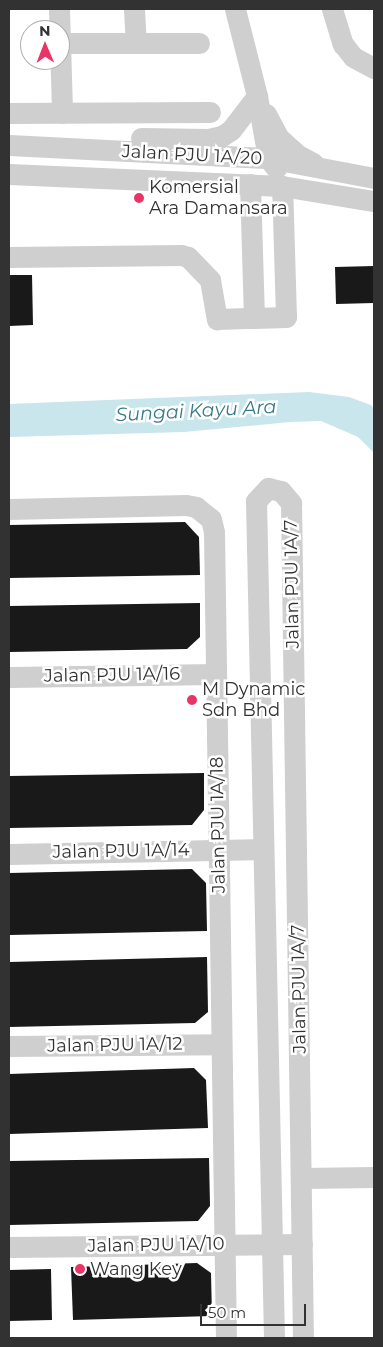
<!DOCTYPE html>
<html>
<head>
<meta charset="utf-8">
<style>
	body { margin:0 }
	#map { position:relative; width:383px; height:1347px; overflow:hidden; background:#fff; font-family:Montserrat,sans-serif }
	div>[style] { position:absolute }
	.water>* { inset:0; background:#c9e6ec }
	.building>* { inset:0; background:#191919 }
	.minor>* { height:21px; margin:-10.5px; padding:0 10.5px; transform-origin:10.5px; border-radius:10.5px; background:#cfcfcf }
	.dots>* { width:14px; height:14px; translate:-50% -50%; box-sizing:border-box; border:2px solid #fff; border-radius:50% }
	span { translate:-50% -50%; white-space:nowrap; text-align:center; line-height:1.15; -webkit-text-stroke:5px #fff; paint-order:stroke }
	.street-label { font-size:18px; color:#323232 }
	.poi-label { font-size:18px; color:#323232 }
	.left { translate:0 -50%; text-align:left }
	.water-label { font-size:19px; color:#397a89; font-style:italic }
	.frame { position:absolute; inset:0; border:10px solid #323232; pointer-events:none }
	.north { position:absolute; left:20px; top:20px; width:50px; height:50px; box-sizing:border-box; background:#fff; border:1px solid #adadad; border-radius:50%; rotate:359deg; font-size:14px; font-weight:700; line-height:20px; text-align:center; color:#323232 }
	.north::after { content:''; display:block; margin:auto; width:18px; height:22px; background:#e83466; clip-path:polygon(50% 0,100% 100%,50% 72%,0 100%) }
	.scale { position:absolute; left:200px; top:1304px; width:106px; height:22px; box-sizing:border-box; border:2px solid #323232; border-top:0; padding-left:6px; font-size:15px; line-height:18px; white-space:nowrap; color:#323232; -webkit-text-stroke:4px #fff; paint-order:stroke }
</style>
</head>
<body>
<div id="map">
	<div class="water">
		<div style="clip-path:polygon(309px 392px,349px 397px,371px 405px,374px 409px,374px 453px,358px 437px,321px 421px,290px 422px,184px 432px,9px 437px,9px 404px)"></div>
	</div>
	<div class="building">
		<div style="clip-path:polygon(374px 266px,374px 303px,336px 304px,335px 267px)"></div>
		<div style="clip-path:polygon(9px 275px,32px 275px,33px 325px,9px 326px)"></div>
		<div style="clip-path:polygon(185px 522px,199px 537px,200px 575px,9px 578px,9px 525px)"></div>
		<div style="clip-path:polygon(200px 603px,200px 637px,187px 649px,9px 652px,9px 606px)"></div>
		<div style="clip-path:polygon(204px 773px,204px 810px,192px 825px,9px 828px,9px 776px)"></div>
		<div style="clip-path:polygon(192px 869px,206px 883px,207px 931px,9px 935px,9px 873px)"></div>
		<div style="clip-path:polygon(207px 957px,208px 1012px,195px 1023px,9px 1027px,9px 962px)"></div>
		<div style="clip-path:polygon(194px 1068px,206px 1080px,208px 1128px,9px 1134px,9px 1074px)"></div>
		<div style="clip-path:polygon(209px 1158px,210px 1206px,198px 1221px,9px 1225px,9px 1161px)"></div>
		<div style="clip-path:polygon(197px 1263px,211px 1273px,212px 1316px,73px 1320px,71px 1267px)"></div>
		<div style="clip-path:polygon(51px 1269px,52px 1320px,9px 1321px,9px 1270px)"></div>
	</div>
	<div class="minor">
		<div style="left:59px;top:9px;width:104px;rotate:88.3deg"></div>
		<div style="left:134px;top:9px;width:33px;rotate:87deg"></div>
		<div style="left:235px;top:9px;width:90px;rotate:75.8deg"></div>
		<div style="left:257px;top:96px;width:63px;rotate:79.9deg"></div>
		<div style="left:268px;top:158px;width:13px;rotate:51deg"></div>
		<div style="left:332px;top:9px;width:37px;rotate:73deg"></div>
		<div style="left:343px;top:44px;width:16px;rotate:52deg"></div>
		<div style="left:353px;top:57px;width:24px;rotate:28deg"></div>
		<div style="left:61px;top:43px;width:138px"></div>
		<div style="left:9px;top:113px;width:201px;rotate:-0.3deg"></div>
		<div style="left:266px;top:114px;width:27px;rotate:62deg"></div>
		<div style="left:279px;top:138px;width:25px;rotate:42deg"></div>
		<div style="left:298px;top:155px;width:17px;rotate:28deg"></div>
		<div style="left:141px;top:138px;width:67px;rotate:0.9deg"></div>
		<div style="left:208px;top:139px;width:14px;rotate:-12deg"></div>
		<div style="left:222px;top:136px;width:11px;rotate:-34deg"></div>
		<div style="left:231px;top:130px;width:43px;rotate:-52.6deg"></div>
		<div style="left:9px;top:145px;width:259px;rotate:2.9deg"></div>
		<div style="left:268px;top:158px;width:108px;rotate:10.7deg"></div>
		<div style="left:9px;top:174px;width:273px;rotate:2.5deg"></div>
		<div style="left:282px;top:186px;width:93px;rotate:9.3deg"></div>
		<div style="left:250px;top:184px;width:134px;rotate:88.3deg"></div>
		<div style="left:254px;top:318px;width:32px;rotate:-2deg"></div>
		<div style="left:286px;top:317px;width:131px;rotate:-91.7deg"></div>
		<div style="left:9px;top:257px;width:172px;rotate:-0.7deg"></div>
		<div style="left:181px;top:255px;width:7px;rotate:16deg"></div>
		<div style="left:188px;top:257px;width:32px;rotate:46deg"></div>
		<div style="left:210px;top:280px;width:40px;rotate:80deg"></div>
		<div style="left:217px;top:319px;width:37px;rotate:-2deg"></div>
		<div style="left:9px;top:509px;width:177px;rotate:-1.3deg"></div>
		<div style="left:186px;top:505px;width:10px;rotate:11deg"></div>
		<div style="left:196px;top:507px;width:19px;rotate:39deg"></div>
		<div style="left:211px;top:519px;width:13px;rotate:77deg"></div>
		<div style="left:214px;top:532px;width:806px;rotate:89.15deg"></div>
		<div style="left:9px;top:677px;width:207px;rotate:-0.8deg"></div>
		<div style="left:9px;top:854px;width:254px;rotate:-1.1deg"></div>
		<div style="left:9px;top:1046px;width:212px;rotate:-0.5deg"></div>
		<div style="left:301px;top:1178px;width:73px;rotate:-0.8deg"></div>
		<div style="left:9px;top:1247px;width:293px;rotate:-0.6deg"></div>
		<div style="left:274px;top:1338px;width:837px;rotate:-91.23deg"></div>
		<div style="left:256px;top:501px;width:18px;rotate:-47deg"></div>
		<div style="left:268px;top:488px;width:13px;rotate:13deg"></div>
		<div style="left:281px;top:491px;width:16px;rotate:50deg"></div>
		<div style="left:291px;top:503px;width:835px;rotate:89.18deg"></div>
	</div>
	<div class="dots">
		<div style="left:139px;top:198px;background:#e83466"></div>
		<div style="left:192px;top:700px;background:#e83466"></div>
		<div style="left:80px;top:1269px;background:#e83466"></div>
	</div>
	<div class="street-label">
		<span style="left:192px;top:155px;rotate:3deg">Jalan PJU 1A/20</span>
		<span style="left:292px;top:584px;rotate:-91deg">Jalan PJU 1A/7</span>
		<span style="left:112px;top:675px;rotate:-1deg">Jalan PJU 1A/16</span>
		<span style="left:218px;top:825px;rotate:-91deg">Jalan PJU 1A/18</span>
		<span style="left:121px;top:851px;rotate:-1deg">Jalan PJU 1A/14</span>
		<span style="left:299px;top:989px;rotate:-91deg">Jalan PJU 1A/7</span>
		<span style="left:115px;top:1045px;rotate:-1deg">Jalan PJU 1A/12</span>
		<span style="left:156px;top:1245px;rotate:-1deg">Jalan PJU 1A/10</span>
	</div>
	<div class="poi-label">
		<span class="left" style="left:149px;top:198px">Komersial<br>Ara Damansara</span>
		<span class="left" style="left:202px;top:700px">M Dynamic<br>Sdn Bhd</span>
		<span class="left" style="left:90px;top:1269px">Wang Key</span>
	</div>
	<div class="water-label">
		<span style="left:196px;top:411px;rotate:-3deg">Sungai Kayu Ara</span>
	</div>
	<div class="frame"></div>
	<div class="north">N</div>
	<div class="scale">50 m</div>
</div>
</body>
</html>
